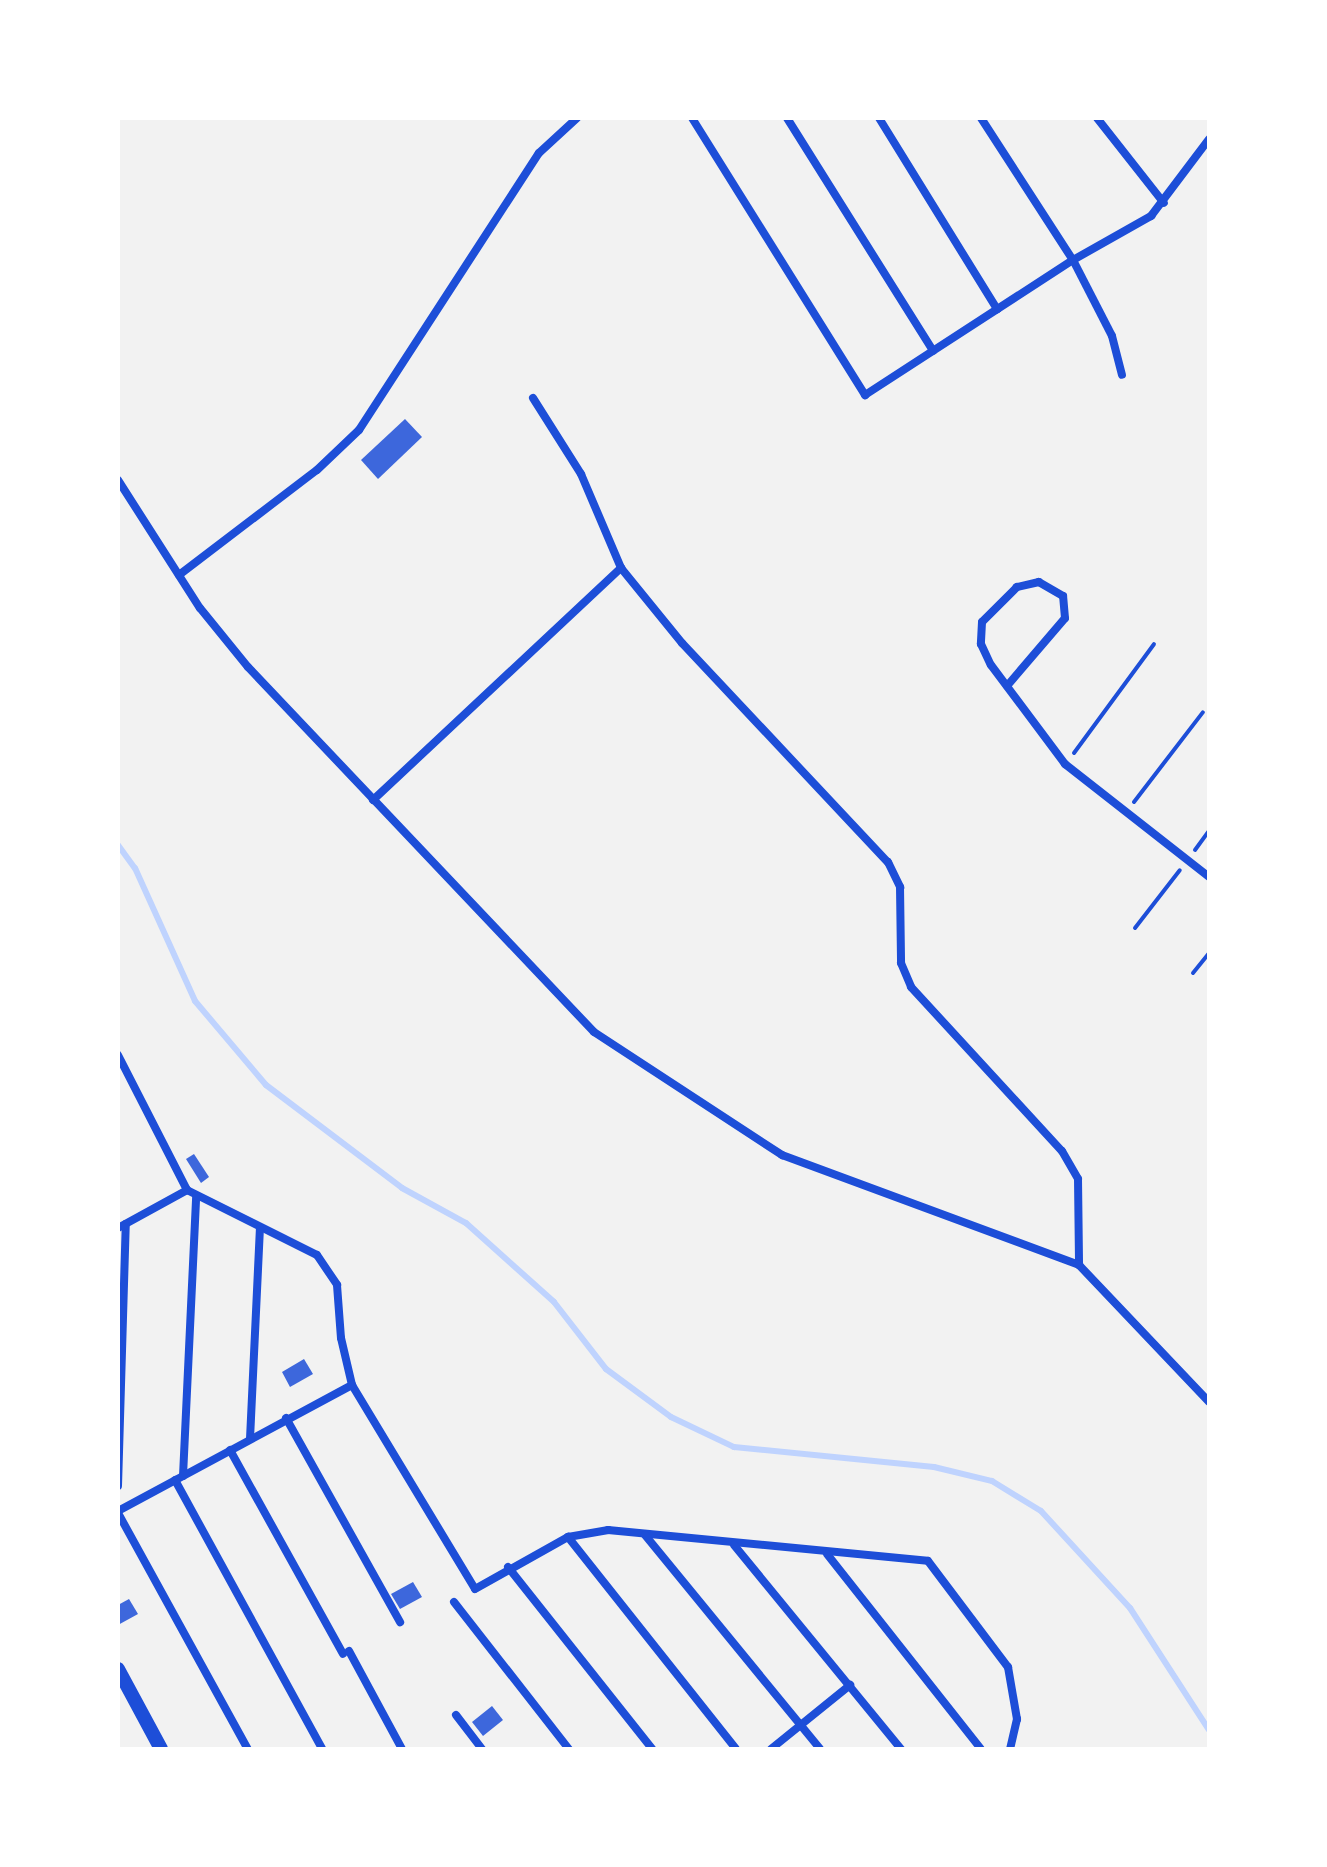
<!DOCTYPE html>
<html>
<head>
<meta charset="utf-8">
<style>
	body { margin:0 }
	#map { position:relative; width:1327px; height:1867px; overflow:hidden; background:#f2f2f2; font-family:Raleway,sans-serif }
	div>[style] { position:absolute }
	.stream>* { height:6px; margin:-3px; padding:0 3px; transform-origin:3px; border-radius:3px; background:#bfd3fe }
	.building>* { inset:0; background:#3d67dc }
	.path>* { height:4px; margin:-2px; padding:0 2px; transform-origin:2px; border-radius:2px; background:#1d4ed8 }
	.minor>* { height:8px; margin:-4px; padding:0 4px; transform-origin:4px; border-radius:4px; background:#1d4ed8 }
	.tertiary>* { height:14px; margin:-7px; padding:0 7px; transform-origin:7px; border-radius:7px; background:#1d4ed8 }
	span { translate:-50% -50%; white-space:nowrap; text-align:center; line-height:1.15; -webkit-text-stroke:6px #fff; paint-order:stroke }
	.frame { position:absolute; inset:0; border:120px solid #fff; pointer-events:none }
</style>
</head>
<body>
<div id="map">
	<div class="stream">
		<div style="left:118px;top:845px;width:29px;rotate:54deg"></div>
		<div style="left:135px;top:868px;width:146px;rotate:65.7deg"></div>
		<div style="left:195px;top:1001px;width:110px;rotate:49.8deg"></div>
		<div style="left:266px;top:1085px;width:171px;rotate:37.1deg"></div>
		<div style="left:402px;top:1188px;width:73px;rotate:28.7deg"></div>
		<div style="left:466px;top:1223px;width:118px;rotate:41.9deg"></div>
		<div style="left:554px;top:1302px;width:85px;rotate:52.2deg"></div>
		<div style="left:606px;top:1369px;width:81px;rotate:36.4deg"></div>
		<div style="left:671px;top:1417px;width:70px;rotate:25.5deg"></div>
		<div style="left:734px;top:1447px;width:201px;rotate:5.7deg"></div>
		<div style="left:934px;top:1467px;width:60px;rotate:13.6deg"></div>
		<div style="left:992px;top:1481px;width:57px;rotate:31.5deg"></div>
		<div style="left:1041px;top:1511px;width:132px;rotate:47.5deg"></div>
		<div style="left:1130px;top:1608px;width:145px;rotate:57.1deg"></div>
	</div>
	<div class="building">
		<div style="clip-path:polygon(405px 419px,422px 437px,378px 479px,361px 460px)"></div>
		<div style="clip-path:polygon(194px 1154px,209px 1177px,201px 1183px,186px 1159px)"></div>
		<div style="clip-path:polygon(304px 1359px,313px 1374px,290px 1387px,282px 1372px)"></div>
		<div style="clip-path:polygon(413px 1582px,422px 1597px,400px 1609px,391px 1594px)"></div>
		<div style="clip-path:polygon(129px 1599px,138px 1614px,118px 1625px,118px 1605px)"></div>
		<div style="clip-path:polygon(492px 1706px,503px 1720px,483px 1736px,472px 1722px)"></div>
	</div>
	<div class="path">
		<div style="left:1074px;top:753px;width:135px;rotate:-53.7deg"></div>
		<div style="left:1134px;top:802px;width:113px;rotate:-52.5deg"></div>
		<div style="left:1195px;top:850px;width:24px;rotate:-54deg"></div>
		<div style="left:1135px;top:928px;width:73px;rotate:-52.2deg"></div>
		<div style="left:1193px;top:973px;width:26px;rotate:-51deg"></div>
	</div>
	<div class="minor">
		<div style="left:692px;top:118px;width:327px;rotate:58deg"></div>
		<div style="left:865px;top:395px;width:248px;rotate:-33deg"></div>
		<div style="left:1073px;top:260px;width:90px;rotate:-29.4deg"></div>
		<div style="left:1151px;top:216px;width:96px;rotate:-53deg"></div>
		<div style="left:787px;top:118px;width:275px;rotate:57.9deg"></div>
		<div style="left:879px;top:118px;width:225px;rotate:58.3deg"></div>
		<div style="left:981px;top:118px;width:169px;rotate:57.1deg"></div>
		<div style="left:1073px;top:260px;width:85px;rotate:62.8deg"></div>
		<div style="left:1112px;top:336px;width:40px;rotate:75.6deg"></div>
		<div style="left:1097px;top:118px;width:108px;rotate:51.8deg"></div>
		<div style="left:533px;top:398px;width:90px;rotate:57.7deg"></div>
		<div style="left:581px;top:474px;width:102px;rotate:66.9deg"></div>
		<div style="left:621px;top:568px;width:97px;rotate:50.9deg"></div>
		<div style="left:682px;top:643px;width:301px;rotate:46.8deg"></div>
		<div style="left:888px;top:862px;width:28px;rotate:64deg"></div>
		<div style="left:900px;top:887px;width:76px;rotate:89.2deg"></div>
		<div style="left:901px;top:963px;width:26px;rotate:67deg"></div>
		<div style="left:911px;top:987px;width:223px;rotate:47.4deg"></div>
		<div style="left:1062px;top:1151px;width:32px;rotate:60deg"></div>
		<div style="left:1078px;top:1179px;width:86px;rotate:89.3deg"></div>
		<div style="left:118px;top:480px;width:152px;rotate:57.4deg"></div>
		<div style="left:200px;top:608px;width:76px;rotate:50.9deg"></div>
		<div style="left:248px;top:667px;width:503px;rotate:46.53deg"></div>
		<div style="left:594px;top:1032px;width:225px;rotate:33.2deg"></div>
		<div style="left:782px;top:1155px;width:317px;rotate:20.3deg"></div>
		<div style="left:1079px;top:1265px;width:189px;rotate:46.5deg"></div>
		<div style="left:179px;top:575px;width:173px;rotate:-37.3deg"></div>
		<div style="left:317px;top:470px;width:58px;rotate:-43.6deg"></div>
		<div style="left:359px;top:430px;width:330px;rotate:-57deg"></div>
		<div style="left:539px;top:153px;width:52px;rotate:-42.6deg"></div>
		<div style="left:1007px;top:686px;width:89px;rotate:-49.5deg"></div>
		<div style="left:1065px;top:618px;width:22px;rotate:-95deg"></div>
		<div style="left:1063px;top:596px;width:28px;rotate:-150deg"></div>
		<div style="left:1039px;top:582px;width:23px;rotate:167deg"></div>
		<div style="left:1017px;top:587px;width:49px;rotate:135deg"></div>
		<div style="left:982px;top:622px;width:22px;rotate:93deg"></div>
		<div style="left:981px;top:644px;width:23px;rotate:65deg"></div>
		<div style="left:991px;top:665px;width:124px;rotate:53.2deg"></div>
		<div style="left:1065px;top:764px;width:183px;rotate:38.1deg"></div>
		<div style="left:373px;top:800px;width:340px;rotate:-43.1deg"></div>
		<div style="left:118px;top:1055px;width:152px;rotate:62.9deg"></div>
		<div style="left:187px;top:1190px;width:145px;rotate:26.6deg"></div>
		<div style="left:317px;top:1255px;width:36px;rotate:56deg"></div>
		<div style="left:337px;top:1285px;width:53px;rotate:85.7deg"></div>
		<div style="left:341px;top:1338px;width:48px;rotate:76.8deg"></div>
		<div style="left:352px;top:1385px;width:238px;rotate:58.9deg"></div>
		<div style="left:475px;top:1589px;width:107px;rotate:-29.2deg"></div>
		<div style="left:568px;top:1537px;width:41px;rotate:-9.9deg"></div>
		<div style="left:608px;top:1530px;width:321px;rotate:5.5deg"></div>
		<div style="left:928px;top:1561px;width:133px;rotate:53deg"></div>
		<div style="left:1008px;top:1667px;width:53px;rotate:80.2deg"></div>
		<div style="left:1017px;top:1719px;width:31px;rotate:103deg"></div>
		<div style="left:118px;top:1228px;width:79px;rotate:-28.8deg"></div>
		<div style="left:286px;top:1418px;width:234px;rotate:60.8deg"></div>
		<div style="left:250px;top:1439px;width:211px;rotate:-87.3deg"></div>
		<div style="left:230px;top:1450px;width:233px;rotate:61deg"></div>
		<div style="left:183px;top:1476px;width:280px;rotate:-87.3deg"></div>
		<div style="left:175px;top:1480px;width:307px;rotate:61.3deg"></div>
		<div style="left:118px;top:1486px;width:262px;rotate:-88.3deg"></div>
		<div style="left:118px;top:1511px;width:266px;rotate:-28.3deg"></div>
		<div style="left:118px;top:1513px;width:269px;rotate:61.2deg"></div>
		<div style="left:645px;top:1535px;width:276px;rotate:50.7deg"></div>
		<div style="left:568px;top:1537px;width:270px;rotate:51.6deg"></div>
		<div style="left:734px;top:1545px;width:264px;rotate:50.7deg"></div>
		<div style="left:827px;top:1554px;width:248px;rotate:51.7deg"></div>
		<div style="left:508px;top:1567px;width:232px;rotate:51.6deg"></div>
		<div style="left:454px;top:1602px;width:187px;rotate:52deg"></div>
		<div style="left:349px;top:1651px;width:111px;rotate:61.6deg"></div>
		<div style="left:456px;top:1715px;width:43px;rotate:52.6deg"></div>
		<div style="left:771px;top:1749px;width:102px;rotate:-39deg"></div>
	</div>
	<div class="tertiary">
		<div style="left:118px;top:1669px;width:91px;rotate:61.7deg"></div>
	</div>
	<div class="frame"></div>
</div>
</body>
</html>
